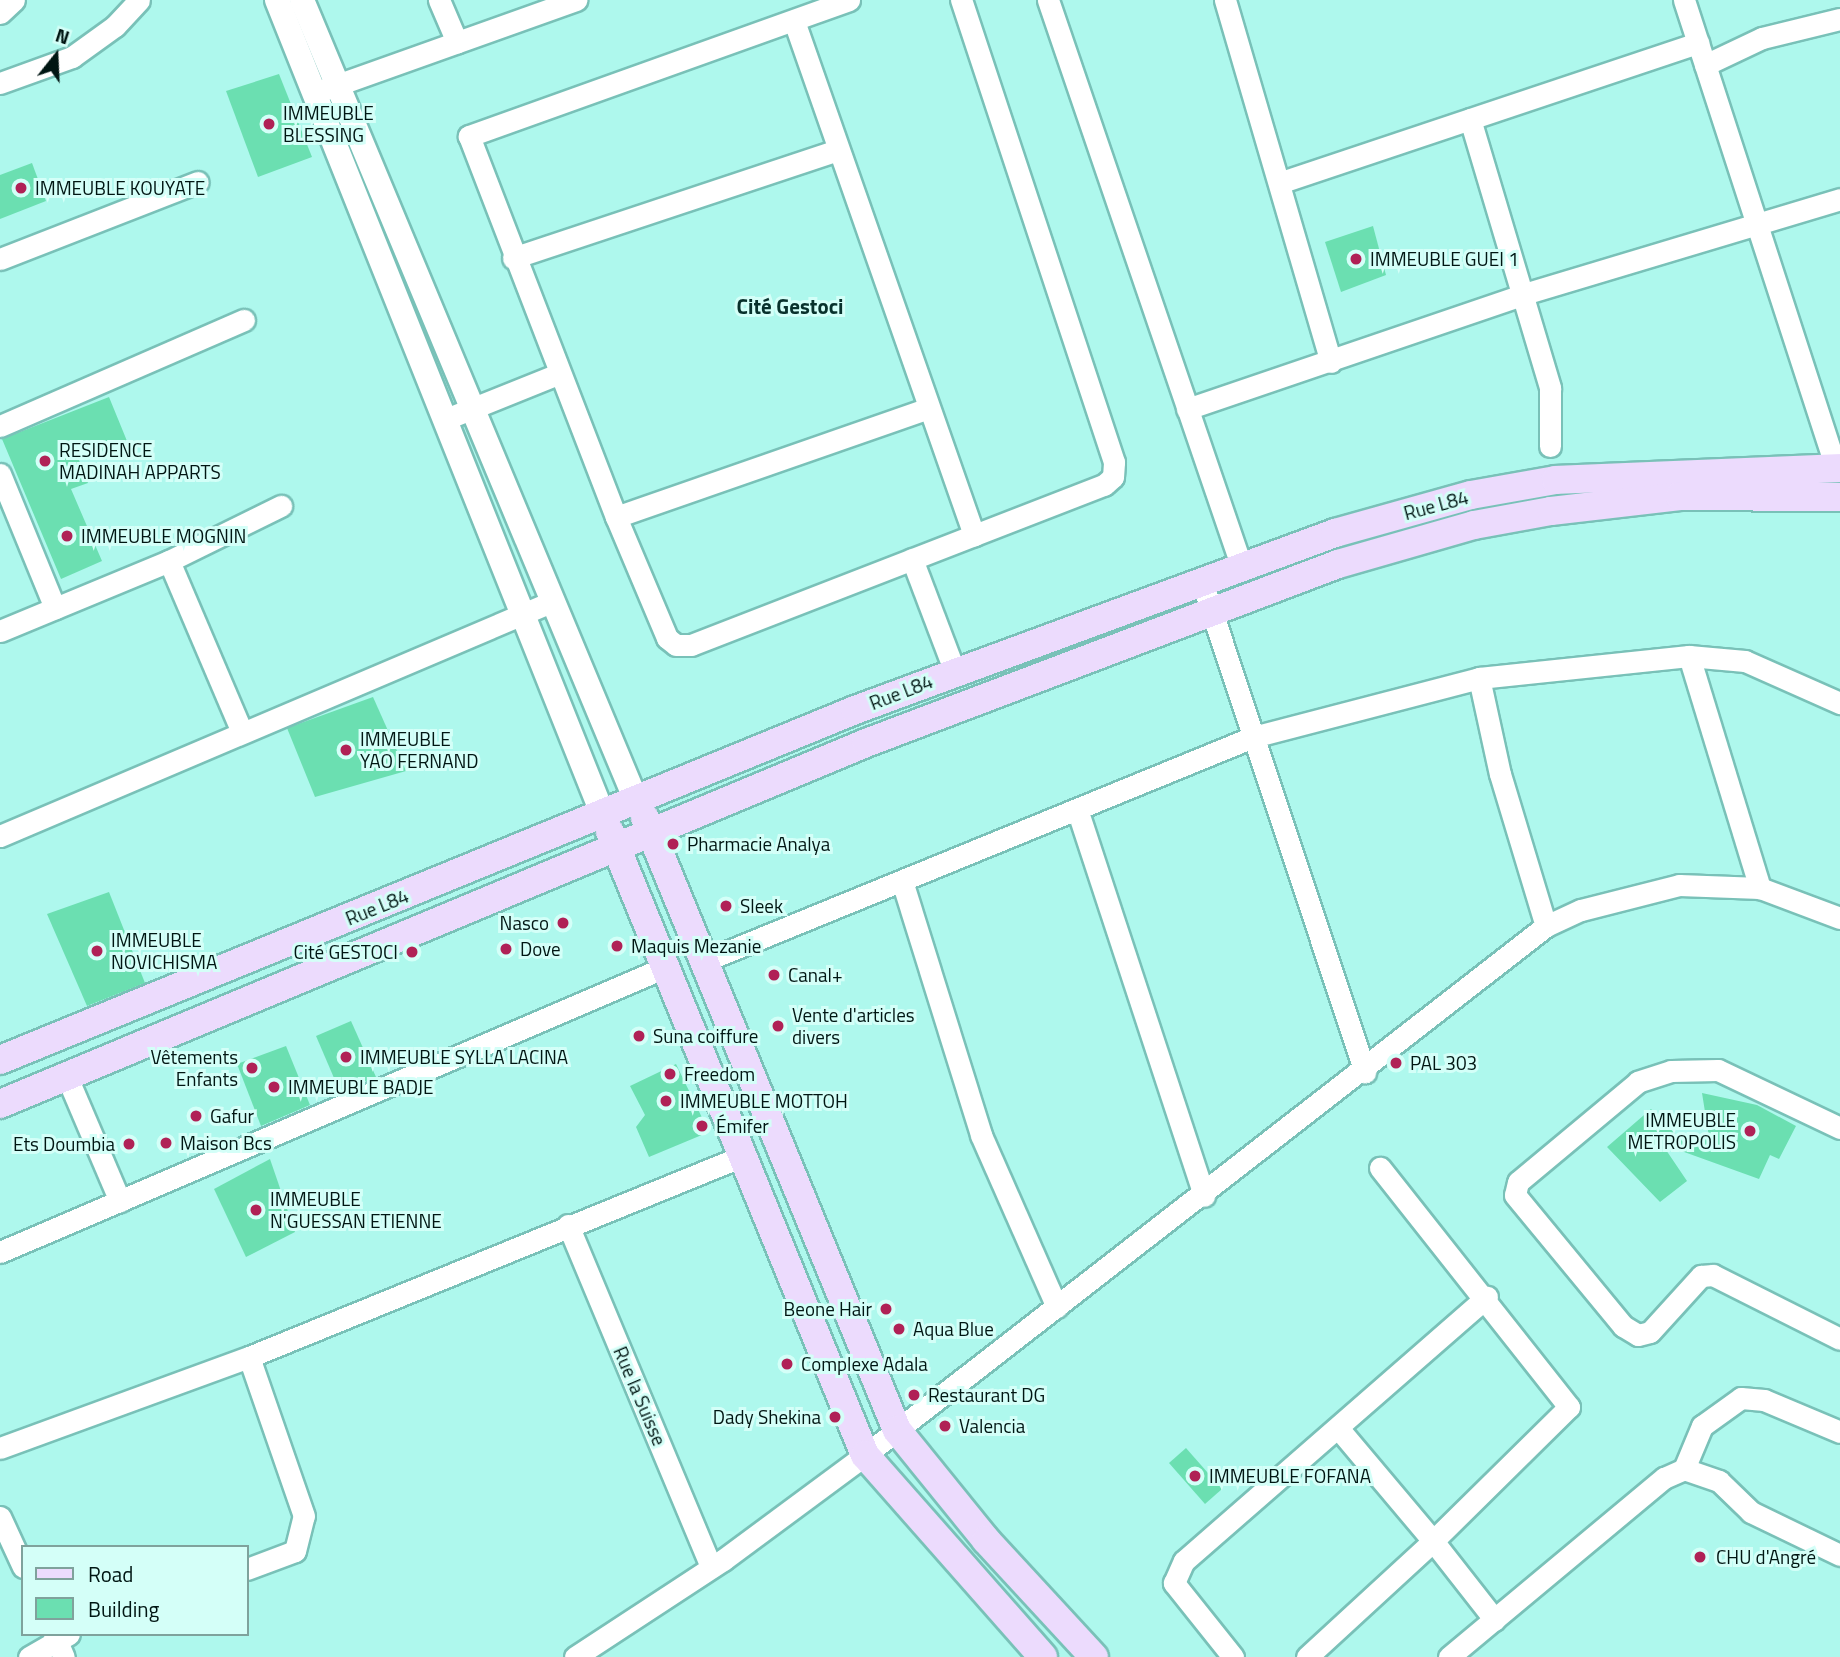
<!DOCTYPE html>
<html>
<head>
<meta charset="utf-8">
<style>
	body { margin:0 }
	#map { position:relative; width:1840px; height:1657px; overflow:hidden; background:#aef8ed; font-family:"Titillium Web",sans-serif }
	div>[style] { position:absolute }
	.building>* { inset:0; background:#6bdfb1 }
	.roads { filter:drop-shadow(2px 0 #79c1b8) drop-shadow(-2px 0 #79c1b8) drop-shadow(0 2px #79c1b8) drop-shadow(0 -2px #79c1b8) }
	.minor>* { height:21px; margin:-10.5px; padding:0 10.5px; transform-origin:10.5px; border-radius:10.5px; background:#fff }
	.tertiary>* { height:24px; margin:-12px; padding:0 12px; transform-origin:12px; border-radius:12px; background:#fff }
	.secondary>* { height:28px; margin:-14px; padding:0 14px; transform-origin:14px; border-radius:14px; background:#ecdbfd }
	.dots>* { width:19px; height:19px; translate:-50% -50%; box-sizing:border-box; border:4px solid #d4fff8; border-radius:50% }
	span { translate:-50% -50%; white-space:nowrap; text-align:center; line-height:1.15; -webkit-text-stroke:6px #d4fff8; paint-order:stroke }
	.poi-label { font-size:19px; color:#001613 }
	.left { translate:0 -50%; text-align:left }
	.right { translate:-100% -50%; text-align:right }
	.street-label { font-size:19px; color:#001613 }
	.neighbourhood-label { font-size:21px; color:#08312c; font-weight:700 }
	.legend { position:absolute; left:21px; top:1545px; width:228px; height:91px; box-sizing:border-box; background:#d4fff8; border:2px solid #7fa29c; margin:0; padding:9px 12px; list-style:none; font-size:21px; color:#001613 }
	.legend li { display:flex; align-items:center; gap:14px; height:35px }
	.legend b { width:35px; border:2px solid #7fa29c }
	.north { position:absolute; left:21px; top:21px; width:70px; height:70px; -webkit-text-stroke:5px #d4fff8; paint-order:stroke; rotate:18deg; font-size:19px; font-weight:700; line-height:28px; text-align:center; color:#001613 }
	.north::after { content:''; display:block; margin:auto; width:24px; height:32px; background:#001613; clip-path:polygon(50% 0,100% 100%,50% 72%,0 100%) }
</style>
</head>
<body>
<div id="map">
	<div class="building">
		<div style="clip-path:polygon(279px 74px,312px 157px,258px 177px,226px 91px)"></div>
		<div style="clip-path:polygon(32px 163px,46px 201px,0 219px,0 175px)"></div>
		<div style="clip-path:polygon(1373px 226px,1386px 275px,1341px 292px,1325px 242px)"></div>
		<div style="clip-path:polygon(109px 397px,127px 441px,79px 460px,88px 483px,71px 489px,102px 561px,61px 579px,2px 439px)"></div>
		<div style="clip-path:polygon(373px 697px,406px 771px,315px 797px,287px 728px)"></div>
		<div style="clip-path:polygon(109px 892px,145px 983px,87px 1006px,47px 914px)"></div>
		<div style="clip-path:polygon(351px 1021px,376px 1077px,340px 1092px,316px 1036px)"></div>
		<div style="clip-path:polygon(286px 1046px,310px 1105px,261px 1126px,237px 1064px)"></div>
		<div style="clip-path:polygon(676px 1064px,709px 1132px,649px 1157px,636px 1127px,645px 1115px,630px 1086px)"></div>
		<div style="clip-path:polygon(1702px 1093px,1757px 1105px,1796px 1126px,1779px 1159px,1770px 1155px,1759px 1179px,1662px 1144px,1687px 1181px,1660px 1202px,1607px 1147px,1651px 1109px,1688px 1147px,1709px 1137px)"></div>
		<div style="clip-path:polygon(270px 1159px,295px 1232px,246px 1257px,214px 1189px)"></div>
		<div style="clip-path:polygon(1186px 1448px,1222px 1489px,1205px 1504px,1169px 1463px)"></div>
	</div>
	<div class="roads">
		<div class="minor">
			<div style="left:439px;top:0;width:46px;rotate:66.8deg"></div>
			<div style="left:849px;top:0;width:404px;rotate:160.3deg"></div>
			<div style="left:469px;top:136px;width:408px;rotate:68.9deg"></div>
			<div style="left:616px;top:517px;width:131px;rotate:67.1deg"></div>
			<div style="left:667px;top:638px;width:11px;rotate:38deg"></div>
			<div style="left:676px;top:645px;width:15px"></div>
			<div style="left:691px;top:645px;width:443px;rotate:-21.2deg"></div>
			<div style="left:1104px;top:485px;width:12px;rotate:-42deg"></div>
			<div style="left:1113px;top:477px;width:15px;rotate:-86deg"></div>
			<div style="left:1114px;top:462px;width:487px;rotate:-108.3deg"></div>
			<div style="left:1048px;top:0;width:597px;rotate:71.14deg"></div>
			<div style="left:1225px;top:0;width:377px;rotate:73.7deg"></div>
			<div style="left:1684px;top:0;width:492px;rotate:72deg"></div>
			<div style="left:0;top:13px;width:19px;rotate:-43deg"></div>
			<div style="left:794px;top:21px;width:545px;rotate:70.7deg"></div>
			<div style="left:1705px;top:65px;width:63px;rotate:-25.3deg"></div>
			<div style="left:1762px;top:38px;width:80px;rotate:-13.7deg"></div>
			<div style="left:0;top:83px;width:77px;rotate:-19.9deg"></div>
			<div style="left:72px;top:57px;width:53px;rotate:-35.8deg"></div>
			<div style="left:115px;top:26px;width:35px;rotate:-47deg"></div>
			<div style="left:323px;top:90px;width:269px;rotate:-19.6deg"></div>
			<div style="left:1470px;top:119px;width:281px;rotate:73.4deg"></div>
			<div style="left:1550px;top:388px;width:58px;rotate:90deg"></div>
			<div style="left:1282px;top:182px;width:439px;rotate:-18.5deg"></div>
			<div style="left:513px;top:258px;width:342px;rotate:-18.4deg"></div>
			<div style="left:0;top:259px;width:212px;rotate:-21.3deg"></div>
			<div style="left:1187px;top:409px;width:356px;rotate:-18.8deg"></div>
			<div style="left:1524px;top:294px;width:330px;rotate:-16.7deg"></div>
			<div style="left:446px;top:419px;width:121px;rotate:-21.9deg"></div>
			<div style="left:0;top:426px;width:266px;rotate:-23.5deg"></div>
			<div style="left:0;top:474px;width:145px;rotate:67.7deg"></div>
			<div style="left:616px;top:517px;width:328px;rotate:-19.2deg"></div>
			<div style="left:912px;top:559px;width:121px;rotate:69.2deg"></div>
			<div style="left:169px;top:561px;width:184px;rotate:66.9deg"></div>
			<div style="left:1201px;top:579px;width:520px;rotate:71.6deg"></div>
			<div style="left:0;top:631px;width:183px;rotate:-22.5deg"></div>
			<div style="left:169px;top:561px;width:125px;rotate:-26.2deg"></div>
			<div style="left:1689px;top:656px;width:243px;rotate:73deg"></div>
			<div style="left:1479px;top:678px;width:98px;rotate:77.7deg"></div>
			<div style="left:1500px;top:774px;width:159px;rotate:73.2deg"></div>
			<div style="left:1078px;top:812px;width:404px;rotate:71.8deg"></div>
			<div style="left:0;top:836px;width:599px;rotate:-23.01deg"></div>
			<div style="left:902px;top:881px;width:266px;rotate:72.7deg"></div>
			<div style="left:981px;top:1135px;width:188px;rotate:66.2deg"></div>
			<div style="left:707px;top:960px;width:590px;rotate:-22.22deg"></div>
			<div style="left:1253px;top:737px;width:234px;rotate:-14.6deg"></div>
			<div style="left:1479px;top:678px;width:211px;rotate:-6deg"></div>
			<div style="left:1689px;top:656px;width:56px;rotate:5.1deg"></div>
			<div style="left:1745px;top:661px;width:104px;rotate:23.9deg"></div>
			<div style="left:67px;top:1077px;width:135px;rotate:66.9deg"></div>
			<div style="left:1840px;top:1128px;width:135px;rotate:-154.6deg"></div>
			<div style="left:1718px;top:1070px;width:47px;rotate:178.8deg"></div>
			<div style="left:1671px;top:1071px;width:35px;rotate:162deg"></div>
			<div style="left:1638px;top:1082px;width:156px;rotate:140.2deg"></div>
			<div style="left:1518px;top:1182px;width:13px;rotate:103deg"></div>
			<div style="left:1515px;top:1195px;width:170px;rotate:50.5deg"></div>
			<div style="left:1623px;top:1326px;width:17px;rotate:31deg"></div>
			<div style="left:1638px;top:1335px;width:12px;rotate:-14deg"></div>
			<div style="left:1650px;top:1332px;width:76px;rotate:-47.7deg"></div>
			<div style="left:1701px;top:1276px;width:12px;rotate:-5deg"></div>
			<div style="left:1713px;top:1275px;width:142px;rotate:26.7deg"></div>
			<div style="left:568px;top:1225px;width:371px;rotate:67.3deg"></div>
			<div style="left:0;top:1252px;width:727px;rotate:-23.18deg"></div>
			<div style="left:1338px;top:1428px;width:148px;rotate:49.9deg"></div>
			<div style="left:1433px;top:1541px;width:191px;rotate:-44.6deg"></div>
			<div style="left:1569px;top:1407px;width:305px;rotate:-128.3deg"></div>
			<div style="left:0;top:1448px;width:265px;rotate:-20.1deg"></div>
			<div style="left:249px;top:1357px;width:536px;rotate:-22.16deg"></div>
			<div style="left:1684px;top:1469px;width:47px;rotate:-67.3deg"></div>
			<div style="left:1702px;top:1426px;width:48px;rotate:-35.7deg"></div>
			<div style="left:1741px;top:1398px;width:23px;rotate:5deg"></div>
			<div style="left:1764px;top:1400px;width:82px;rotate:22.8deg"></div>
			<div style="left:0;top:1517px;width:55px;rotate:65.3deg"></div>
			<div style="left:247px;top:1569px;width:51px;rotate:-20.6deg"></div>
			<div style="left:295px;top:1551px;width:36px;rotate:-76deg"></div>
			<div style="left:304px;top:1516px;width:168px;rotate:-109.1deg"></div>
			<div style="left:54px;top:1634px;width:25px;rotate:67deg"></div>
			<div style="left:29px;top:1657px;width:46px;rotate:-29.9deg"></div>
			<div style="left:575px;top:1657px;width:177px;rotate:-33.2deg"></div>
			<div style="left:723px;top:1560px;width:177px;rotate:-36.5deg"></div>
			<div style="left:865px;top:1455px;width:862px;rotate:-37.84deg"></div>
			<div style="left:1546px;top:926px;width:38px;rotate:-25deg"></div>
			<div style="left:1581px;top:910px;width:101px;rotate:-14.3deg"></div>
			<div style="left:1679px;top:885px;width:81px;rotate:2.1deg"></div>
			<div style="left:1760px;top:888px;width:85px;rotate:20.6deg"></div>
			<div style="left:1233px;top:1657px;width:95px;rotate:-128.6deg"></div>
			<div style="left:1174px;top:1583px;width:24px;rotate:-66deg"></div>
			<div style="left:1184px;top:1561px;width:402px;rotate:-41.1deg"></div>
			<div style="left:1307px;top:1657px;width:171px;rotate:-42.6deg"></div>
			<div style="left:1433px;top:1541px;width:100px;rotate:51.9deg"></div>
			<div style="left:1449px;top:1657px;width:280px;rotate:-39.8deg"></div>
			<div style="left:1664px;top:1478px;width:22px;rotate:-24deg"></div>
			<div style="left:1684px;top:1469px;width:37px;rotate:19deg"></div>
			<div style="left:1719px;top:1481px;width:45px;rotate:44.1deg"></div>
			<div style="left:1751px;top:1512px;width:99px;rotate:25.8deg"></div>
		</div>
		<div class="tertiary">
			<div style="left:277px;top:0;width:878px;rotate:68.2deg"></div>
			<div style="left:302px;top:0;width:870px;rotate:67.35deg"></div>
		</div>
		<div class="secondary">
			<div style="left:645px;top:818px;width:662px;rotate:67.62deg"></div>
			<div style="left:897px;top:1430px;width:141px;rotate:51deg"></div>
			<div style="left:986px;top:1540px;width:159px;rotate:47.3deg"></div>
			<div style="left:610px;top:832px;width:673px;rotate:67.74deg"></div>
			<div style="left:865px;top:1455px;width:269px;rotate:48.6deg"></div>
			<div style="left:0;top:1060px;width:924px;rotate:-22.26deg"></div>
			<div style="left:855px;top:710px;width:512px;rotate:-20.24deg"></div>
			<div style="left:1335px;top:533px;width:141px;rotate:-15.6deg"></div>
			<div style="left:1471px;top:495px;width:86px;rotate:-10deg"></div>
			<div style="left:1556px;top:480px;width:284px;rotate:-2.4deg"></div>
			<div style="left:0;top:1104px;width:938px;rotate:-22.63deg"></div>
			<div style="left:866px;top:743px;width:505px;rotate:-20.77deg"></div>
			<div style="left:1338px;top:564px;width:141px;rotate:-16deg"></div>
			<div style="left:1474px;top:525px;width:78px;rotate:-10.3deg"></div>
			<div style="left:1551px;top:511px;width:130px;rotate:-6.6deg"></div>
			<div style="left:1680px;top:496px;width:160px;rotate:0.4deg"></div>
		</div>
	</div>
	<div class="dots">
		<div style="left:269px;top:124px;background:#b02156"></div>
		<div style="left:21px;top:188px;background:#b02156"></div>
		<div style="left:1356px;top:259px;background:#b02156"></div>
		<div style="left:45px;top:461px;background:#b02156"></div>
		<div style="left:67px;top:536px;background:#b02156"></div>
		<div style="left:346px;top:750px;background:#b02156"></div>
		<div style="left:673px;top:844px;background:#b02156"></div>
		<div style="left:726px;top:906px;background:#b02156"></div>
		<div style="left:563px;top:923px;background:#b02156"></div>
		<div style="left:617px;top:946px;background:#b02156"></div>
		<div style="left:506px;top:949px;background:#b02156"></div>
		<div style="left:97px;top:951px;background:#b02156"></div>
		<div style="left:412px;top:952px;background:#b02156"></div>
		<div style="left:774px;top:975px;background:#b02156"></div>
		<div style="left:778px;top:1026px;background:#b02156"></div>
		<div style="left:639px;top:1036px;background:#b02156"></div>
		<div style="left:346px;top:1057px;background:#b02156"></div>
		<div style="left:1396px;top:1063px;background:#b02156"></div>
		<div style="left:252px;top:1068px;background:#b02156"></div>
		<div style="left:670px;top:1074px;background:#b02156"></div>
		<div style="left:274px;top:1087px;background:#b02156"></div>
		<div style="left:666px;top:1101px;background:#b02156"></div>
		<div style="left:196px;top:1116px;background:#b02156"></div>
		<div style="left:702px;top:1126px;background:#b02156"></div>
		<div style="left:1750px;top:1131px;background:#b02156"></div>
		<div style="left:166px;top:1143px;background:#b02156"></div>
		<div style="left:129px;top:1144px;background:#b02156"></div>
		<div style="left:256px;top:1210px;background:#b02156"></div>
		<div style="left:886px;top:1309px;background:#b02156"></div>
		<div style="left:899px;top:1329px;background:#b02156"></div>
		<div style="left:787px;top:1364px;background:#b02156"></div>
		<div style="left:914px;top:1395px;background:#b02156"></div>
		<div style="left:835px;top:1417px;background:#b02156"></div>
		<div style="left:945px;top:1426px;background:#b02156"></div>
		<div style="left:1195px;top:1476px;background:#b02156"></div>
		<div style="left:1700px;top:1557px;background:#b02156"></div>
	</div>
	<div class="poi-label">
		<span class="left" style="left:283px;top:124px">IMMEUBLE<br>BLESSING</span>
		<span class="left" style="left:35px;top:188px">IMMEUBLE KOUYATE</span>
		<span class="left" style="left:1370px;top:259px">IMMEUBLE GUEI 1</span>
		<span class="left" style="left:59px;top:461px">RESIDENCE<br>MADINAH APPARTS</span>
		<span class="left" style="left:81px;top:536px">IMMEUBLE MOGNIN</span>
		<span class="left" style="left:360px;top:750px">IMMEUBLE<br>YAO FERNAND</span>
		<span class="left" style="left:687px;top:844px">Pharmacie Analya</span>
		<span class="left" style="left:740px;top:906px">Sleek</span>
		<span class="right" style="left:549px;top:923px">Nasco</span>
		<span class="left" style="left:111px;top:951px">IMMEUBLE<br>NOVICHISMA</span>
		<span class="left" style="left:631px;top:946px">Maquis Mezanie</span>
		<span class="left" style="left:520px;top:949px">Dove</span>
		<span class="right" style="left:398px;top:952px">Cité GESTOCI</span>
		<span class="left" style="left:788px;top:975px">Canal+</span>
		<span class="left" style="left:792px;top:1026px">Vente d'articles<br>divers</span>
		<span class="left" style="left:653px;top:1036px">Suna coiffure</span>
		<span class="right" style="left:238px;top:1068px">Vêtements<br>Enfants</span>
		<span class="left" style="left:360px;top:1057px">IMMEUBLE SYLLA LACINA</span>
		<span class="left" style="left:1410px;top:1063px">PAL 303</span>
		<span class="left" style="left:684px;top:1074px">Freedom</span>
		<span class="left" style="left:288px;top:1087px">IMMEUBLE BADJE</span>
		<span class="left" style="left:680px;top:1101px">IMMEUBLE MOTTOH</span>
		<span class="left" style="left:210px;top:1116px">Gafur</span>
		<span class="right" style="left:1736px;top:1131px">IMMEUBLE<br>METROPOLIS</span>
		<span class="left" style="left:716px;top:1126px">Émifer</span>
		<span class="left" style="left:180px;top:1143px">Maison Bcs</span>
		<span class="right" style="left:115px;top:1144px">Ets Doumbia</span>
		<span class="left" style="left:270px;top:1210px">IMMEUBLE<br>N'GUESSAN ETIENNE</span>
		<span class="right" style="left:872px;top:1309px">Beone Hair</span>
		<span class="left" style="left:913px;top:1329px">Aqua Blue</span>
		<span class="left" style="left:801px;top:1364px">Complexe Adala</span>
		<span class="left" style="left:928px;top:1395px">Restaurant DG</span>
		<span class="right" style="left:821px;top:1417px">Dady Shekina</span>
		<span class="left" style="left:959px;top:1426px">Valencia</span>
		<span class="left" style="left:1209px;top:1476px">IMMEUBLE FOFANA</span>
		<span class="left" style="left:1716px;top:1557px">CHU d'Angré</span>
	</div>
	<div class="street-label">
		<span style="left:1436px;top:505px;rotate:-15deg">Rue L84</span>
		<span style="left:901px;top:692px;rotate:-21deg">Rue L84</span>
		<span style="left:377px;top:907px;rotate:-22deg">Rue L84</span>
		<span style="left:640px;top:1396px;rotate:67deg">Rue la Suisse</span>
	</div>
	<div class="neighbourhood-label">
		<span style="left:790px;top:306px">Cité Gestoci</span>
	</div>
	<ul class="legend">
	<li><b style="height:9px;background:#ecdbfd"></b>Road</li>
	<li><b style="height:19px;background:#6bdfb1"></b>Building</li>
	</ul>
	<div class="north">N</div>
</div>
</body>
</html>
